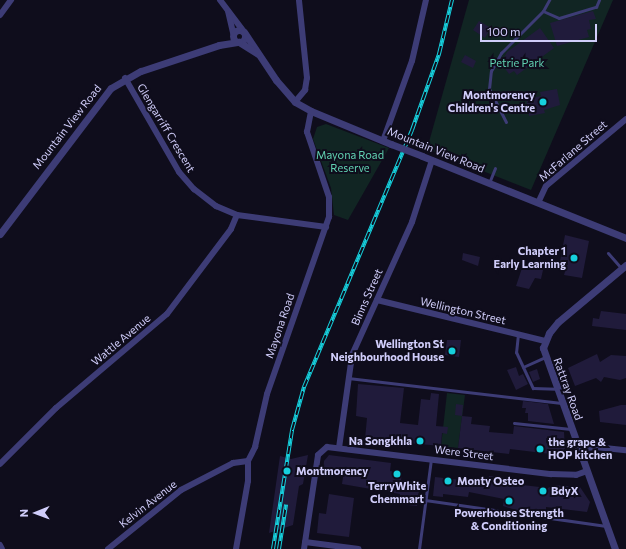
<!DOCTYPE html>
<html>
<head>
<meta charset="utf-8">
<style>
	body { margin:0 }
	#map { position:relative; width:626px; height:549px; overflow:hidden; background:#0f0d1c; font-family:Commissioner,sans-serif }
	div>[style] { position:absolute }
	.green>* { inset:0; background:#112523 }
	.building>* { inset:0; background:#201b3b }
	.service>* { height:3px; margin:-1.5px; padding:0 1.5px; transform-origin:1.5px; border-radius:1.5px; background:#3d3c76 }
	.minor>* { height:6px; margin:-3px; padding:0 3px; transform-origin:3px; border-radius:3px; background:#3d3c76 }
	.tertiary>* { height:7px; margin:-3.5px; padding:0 3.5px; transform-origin:3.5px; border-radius:3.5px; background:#3d3c76 }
	.tertiary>.ring { margin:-3.5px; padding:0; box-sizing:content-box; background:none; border:7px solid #3d3c76; border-radius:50% }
	.rail>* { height:4px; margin-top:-2px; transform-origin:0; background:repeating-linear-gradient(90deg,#0f0d1c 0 8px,#16d0dd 0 16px); box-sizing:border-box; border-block:1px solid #16d0dd }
	.tertiary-bridge>* { height:7px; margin:-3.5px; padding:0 3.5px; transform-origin:3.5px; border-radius:3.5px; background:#3d3c76 }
	.dots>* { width:11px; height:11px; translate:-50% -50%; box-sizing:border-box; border:2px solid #0f0d1c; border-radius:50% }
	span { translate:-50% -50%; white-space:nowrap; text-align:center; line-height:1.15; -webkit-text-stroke:4px #0f0d1c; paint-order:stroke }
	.park-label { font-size:11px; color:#61d2b2 }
	.poi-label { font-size:11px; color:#d0cdfa; font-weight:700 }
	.right { translate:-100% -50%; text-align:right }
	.left { translate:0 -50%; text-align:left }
	.street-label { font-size:11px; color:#d0cdfa }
	.north { position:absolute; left:16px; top:493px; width:40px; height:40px; -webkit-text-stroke:3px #0f0d1c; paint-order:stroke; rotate:269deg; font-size:11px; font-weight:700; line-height:16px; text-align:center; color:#d0cdfa }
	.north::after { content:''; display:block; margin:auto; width:14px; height:18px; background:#d0cdfa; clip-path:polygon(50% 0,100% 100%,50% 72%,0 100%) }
	.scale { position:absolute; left:480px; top:24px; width:117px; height:18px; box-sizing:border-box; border:2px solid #d0cdfa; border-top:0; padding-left:5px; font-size:12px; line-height:14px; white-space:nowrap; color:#d0cdfa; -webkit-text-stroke:3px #0f0d1c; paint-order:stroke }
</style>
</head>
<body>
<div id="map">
	<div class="green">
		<div style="clip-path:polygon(469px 0,613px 0,531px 190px,427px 149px)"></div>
		<div style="clip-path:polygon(326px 124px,389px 148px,348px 220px,334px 215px,331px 188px,313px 139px,317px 127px)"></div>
		<div style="clip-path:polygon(447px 393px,465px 395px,458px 448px,441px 446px)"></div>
	</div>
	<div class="building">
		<div style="clip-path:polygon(593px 11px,596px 19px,589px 20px,591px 29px,587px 30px,589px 37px,557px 46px,550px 23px)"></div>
		<div style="clip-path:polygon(479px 21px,491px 28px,485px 38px,473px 30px)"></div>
		<div style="clip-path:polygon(540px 28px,554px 48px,517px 75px,514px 71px,509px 74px,501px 63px,507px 52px)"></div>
		<div style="clip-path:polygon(465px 55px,476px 61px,473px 68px,461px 62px)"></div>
		<div style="clip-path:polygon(557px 89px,560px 105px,544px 110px,545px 113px,529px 116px,526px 99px,541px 96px,540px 92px)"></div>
		<div style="clip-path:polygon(565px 235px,589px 241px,582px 278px,564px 275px,566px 268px,559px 266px)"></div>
		<div style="clip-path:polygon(463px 253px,480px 257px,478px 266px,462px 260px)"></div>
		<div style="clip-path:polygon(522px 268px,543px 270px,541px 279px,535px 278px,529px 289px,516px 286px)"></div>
		<div style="clip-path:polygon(601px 311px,626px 314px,626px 330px,592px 326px,593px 318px,599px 319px)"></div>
		<div style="clip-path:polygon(447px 340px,461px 340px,459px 357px,445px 355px)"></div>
		<div style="clip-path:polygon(597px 354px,600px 362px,611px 355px,626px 356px,626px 378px,620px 380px,604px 377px,601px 382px,596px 378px,575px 386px,568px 368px)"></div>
		<div style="clip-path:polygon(516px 367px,519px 376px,523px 374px,528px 384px,516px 390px,507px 370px)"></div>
		<div style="clip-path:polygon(537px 369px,540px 379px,533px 382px,529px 372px)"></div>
		<div style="clip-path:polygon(358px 384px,404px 388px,400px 423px,418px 425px,421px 399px,430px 400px,431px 393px,439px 394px,436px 426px,448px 427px,447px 434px,442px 433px,441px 446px,365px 439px,367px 418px,356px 416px)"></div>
		<div style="clip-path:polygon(523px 401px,548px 404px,554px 424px,528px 421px,528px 413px,525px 413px,526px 408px,522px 408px)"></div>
		<div style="clip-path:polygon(456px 404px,463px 405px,462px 416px,455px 415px)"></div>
		<div style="clip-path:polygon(621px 405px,626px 405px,626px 425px,600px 422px,599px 411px)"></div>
		<div style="clip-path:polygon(462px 416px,472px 417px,471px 424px,490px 426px,489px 432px,513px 434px,514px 426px,564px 432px,565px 450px,559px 455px,510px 449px,509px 454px,458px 448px)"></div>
		<div style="clip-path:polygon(308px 455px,303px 484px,299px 486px,293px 525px,269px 533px,280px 456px,291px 459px)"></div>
		<div style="clip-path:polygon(329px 455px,391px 463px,390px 471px,402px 473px,401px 480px,420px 483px,417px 506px,398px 504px,400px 494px,342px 484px,343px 477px,323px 474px,324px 461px)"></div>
		<div style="clip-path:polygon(489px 476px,506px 478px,506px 483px,548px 488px,553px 485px,580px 487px,590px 502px,587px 512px,546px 507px,546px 514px,516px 510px,503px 506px,504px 499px,469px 492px,468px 497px,443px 494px,443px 497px,433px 496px,435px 477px,488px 483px)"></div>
		<div style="clip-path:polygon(329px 494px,354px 498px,349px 537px,317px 533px,319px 513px,326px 514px)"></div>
	</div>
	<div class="service">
		<div style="left:543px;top:11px;width:17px;rotate:24deg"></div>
		<div style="left:559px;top:18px;width:39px;rotate:-17deg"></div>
		<div style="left:596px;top:7px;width:8px;rotate:-67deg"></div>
		<div style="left:506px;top:122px;width:37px;rotate:-117deg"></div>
		<div style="left:489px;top:89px;width:18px;rotate:-84deg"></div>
		<div style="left:491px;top:71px;width:21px;rotate:-61deg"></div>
		<div style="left:501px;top:53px;width:59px;rotate:-45deg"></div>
		<div style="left:543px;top:11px;width:13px;rotate:-61deg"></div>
		<div style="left:489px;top:183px;width:16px;rotate:-68deg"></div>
		<div style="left:608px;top:253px;width:20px;rotate:49deg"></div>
		<div style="left:518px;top:334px;width:18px;rotate:96deg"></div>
		<div style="left:516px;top:352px;width:40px;rotate:65deg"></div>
		<div style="left:533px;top:388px;width:23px;rotate:2deg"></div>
		<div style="left:523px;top:367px;width:24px;rotate:-24deg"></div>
		<div style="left:348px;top:378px;width:215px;rotate:6.7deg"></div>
		<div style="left:514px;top:423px;width:57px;rotate:6deg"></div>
		<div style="left:425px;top:500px;width:183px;rotate:8.2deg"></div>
		<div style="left:419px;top:549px;width:91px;rotate:-82.4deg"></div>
	</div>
	<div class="minor">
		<div style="left:220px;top:0;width:39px;rotate:53deg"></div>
		<div style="left:228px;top:11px;width:23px;rotate:77deg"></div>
		<div style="left:0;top:15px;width:19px;rotate:-54deg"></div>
		<div style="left:125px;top:78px;width:108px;rotate:60.1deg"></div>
		<div style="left:179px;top:172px;width:23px;rotate:49deg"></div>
		<div style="left:194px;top:189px;width:28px;rotate:38deg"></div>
		<div style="left:216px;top:206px;width:23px;rotate:23deg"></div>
		<div style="left:237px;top:215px;width:90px;rotate:7.7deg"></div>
		<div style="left:295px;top:102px;width:16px;rotate:-50deg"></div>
		<div style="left:305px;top:90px;width:12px;rotate:-81deg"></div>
		<div style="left:307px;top:78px;width:78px;rotate:-95.9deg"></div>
		<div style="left:383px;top:141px;width:85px;rotate:-70.1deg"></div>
		<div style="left:412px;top:61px;width:63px;rotate:-77.1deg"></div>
		<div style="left:538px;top:203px;width:19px;rotate:-65deg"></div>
		<div style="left:546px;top:186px;width:104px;rotate:-39.9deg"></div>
		<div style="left:377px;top:300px;width:173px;rotate:13.7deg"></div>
		<div style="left:339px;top:448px;width:94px;rotate:-82deg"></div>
		<div style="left:352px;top:355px;width:146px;rotate:-65.7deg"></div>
		<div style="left:412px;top:222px;width:65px;rotate:-72.1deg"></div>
		<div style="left:578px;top:449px;width:17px;rotate:-7deg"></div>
		<div style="left:595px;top:447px;width:31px;rotate:6deg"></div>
		<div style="left:0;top:464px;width:79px;rotate:-45deg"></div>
		<div style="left:56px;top:408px;width:145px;rotate:-40.3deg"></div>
		<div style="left:167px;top:314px;width:106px;rotate:-53deg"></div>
		<div style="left:231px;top:229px;width:15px;rotate:-67deg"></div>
		<div style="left:305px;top:542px;width:54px;rotate:7.4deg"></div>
		<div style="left:0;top:545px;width:4px;rotate:63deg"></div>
		<div style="left:108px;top:549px;width:94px;rotate:-38.9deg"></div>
		<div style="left:181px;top:490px;width:59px;rotate:-27.4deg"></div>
		<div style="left:233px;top:463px;width:15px;rotate:-8deg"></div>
		<div style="left:236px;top:549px;width:69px;rotate:-80deg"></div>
		<div style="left:248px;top:481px;width:20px;rotate:-90deg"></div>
		<div style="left:248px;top:461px;width:16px;rotate:-63deg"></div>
		<div style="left:255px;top:447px;width:54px;rotate:-77.2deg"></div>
		<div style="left:267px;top:394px;width:188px;rotate:-70.7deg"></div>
		<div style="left:329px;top:217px;width:20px;rotate:-90deg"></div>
		<div style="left:329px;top:197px;width:69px;rotate:-108.7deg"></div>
		<div style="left:307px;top:132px;width:21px;rotate:-79deg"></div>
		<div style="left:304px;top:549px;width:95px;rotate:-81.5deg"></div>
		<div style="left:318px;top:455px;width:12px;rotate:-42deg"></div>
		<div style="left:327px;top:447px;width:226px;rotate:6.9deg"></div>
		<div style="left:551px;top:474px;width:25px;rotate:2deg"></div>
		<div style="left:576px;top:475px;width:12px;rotate:-20deg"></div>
	</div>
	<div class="tertiary">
		<div class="ring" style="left:233px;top:30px;width:5px;height:5px"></div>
		<div style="left:244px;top:32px;width:58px;rotate:56.3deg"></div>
		<div style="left:276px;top:80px;width:29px;rotate:49deg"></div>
		<div style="left:295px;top:102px;width:18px;rotate:29deg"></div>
		<div style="left:311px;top:111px;width:87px;rotate:22.4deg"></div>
		<div style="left:239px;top:42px;width:22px;rotate:32deg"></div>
		<div style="left:422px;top:156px;width:220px;rotate:21.9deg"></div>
		<div style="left:0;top:234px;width:183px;rotate:-52.8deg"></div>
		<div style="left:111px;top:88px;width:34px;rotate:-30deg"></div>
		<div style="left:141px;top:71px;width:82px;rotate:-18.4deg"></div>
		<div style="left:219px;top:45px;width:20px;rotate:-9deg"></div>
		<div style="left:615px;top:549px;width:214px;rotate:-109.7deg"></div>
		<div style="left:543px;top:348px;width:16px;rotate:-68deg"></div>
		<div style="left:549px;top:333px;width:14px;rotate:-51deg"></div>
		<div style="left:558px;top:322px;width:89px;rotate:-40deg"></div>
	</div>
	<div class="rail">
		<div style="left:273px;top:549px;width:121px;rotate:-80.9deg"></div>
		<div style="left:292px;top:430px;width:45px;rotate:-74.4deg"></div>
		<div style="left:304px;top:387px;width:279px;rotate:-67.2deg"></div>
		<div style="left:412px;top:130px;width:81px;rotate:-70.4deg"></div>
		<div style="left:439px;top:54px;width:56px;rotate:-76.5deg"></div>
		<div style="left:279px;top:549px;width:45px;rotate:-81deg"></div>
	</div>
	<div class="tertiary-bridge">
		<div style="left:391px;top:144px;width:33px;rotate:21deg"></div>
	</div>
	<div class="dots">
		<div style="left:543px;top:102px;background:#16d0dd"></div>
		<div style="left:574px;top:258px;background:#16d0dd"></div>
		<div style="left:452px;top:351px;background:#16d0dd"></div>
		<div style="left:420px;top:441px;background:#16d0dd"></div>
		<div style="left:540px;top:449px;background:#16d0dd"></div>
		<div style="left:287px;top:471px;background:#16d0dd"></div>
		<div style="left:397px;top:474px;background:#16d0dd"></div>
		<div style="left:448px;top:481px;background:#16d0dd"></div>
		<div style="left:543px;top:491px;background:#16d0dd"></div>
		<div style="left:509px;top:501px;background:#16d0dd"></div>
	</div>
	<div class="park-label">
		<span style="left:517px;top:63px">Petrie Park</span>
		<span style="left:350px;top:162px">Mayona Road<br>Reserve</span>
	</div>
	<div class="poi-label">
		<span class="right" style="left:535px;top:102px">Montmorency<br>Children's Centre</span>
		<span class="right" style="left:566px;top:258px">Chapter 1<br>Early Learning</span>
		<span class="right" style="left:444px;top:351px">Wellington St<br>Neighbourhood House</span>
		<span class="right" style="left:412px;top:441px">Na Songkhla</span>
		<span class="left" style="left:548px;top:449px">the grape &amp;<br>HOP kitchen</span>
		<span class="left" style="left:296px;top:471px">Montmorency</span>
		<span class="left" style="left:457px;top:481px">Monty Osteo</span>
		<span style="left:397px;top:493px">TerryWhite<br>Chemmart</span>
		<span class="left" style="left:551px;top:491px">BdyX</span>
		<span style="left:509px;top:520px">Powerhouse Strength<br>&amp; Conditioning</span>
	</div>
	<div class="street-label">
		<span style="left:67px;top:127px;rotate:-52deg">Mountain View Road</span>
		<span style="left:166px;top:128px;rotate:59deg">Glengarriff Crescent</span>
		<span style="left:436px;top:150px;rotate:22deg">Mountain View Road</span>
		<span style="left:573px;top:151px;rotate:-41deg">McFarlane Street</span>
		<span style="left:367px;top:297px;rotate:-66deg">Binns Street</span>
		<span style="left:463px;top:311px;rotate:13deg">Wellington Street</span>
		<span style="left:280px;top:326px;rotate:-71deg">Mayona Road</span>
		<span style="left:121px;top:340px;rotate:-40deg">Wattle Avenue</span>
		<span style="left:568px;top:389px;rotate:70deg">Rattray Road</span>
		<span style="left:464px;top:453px;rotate:7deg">Were Street</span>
		<span style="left:148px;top:504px;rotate:-38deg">Kelvin Avenue</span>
	</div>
	<div class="north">N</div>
	<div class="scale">100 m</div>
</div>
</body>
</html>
